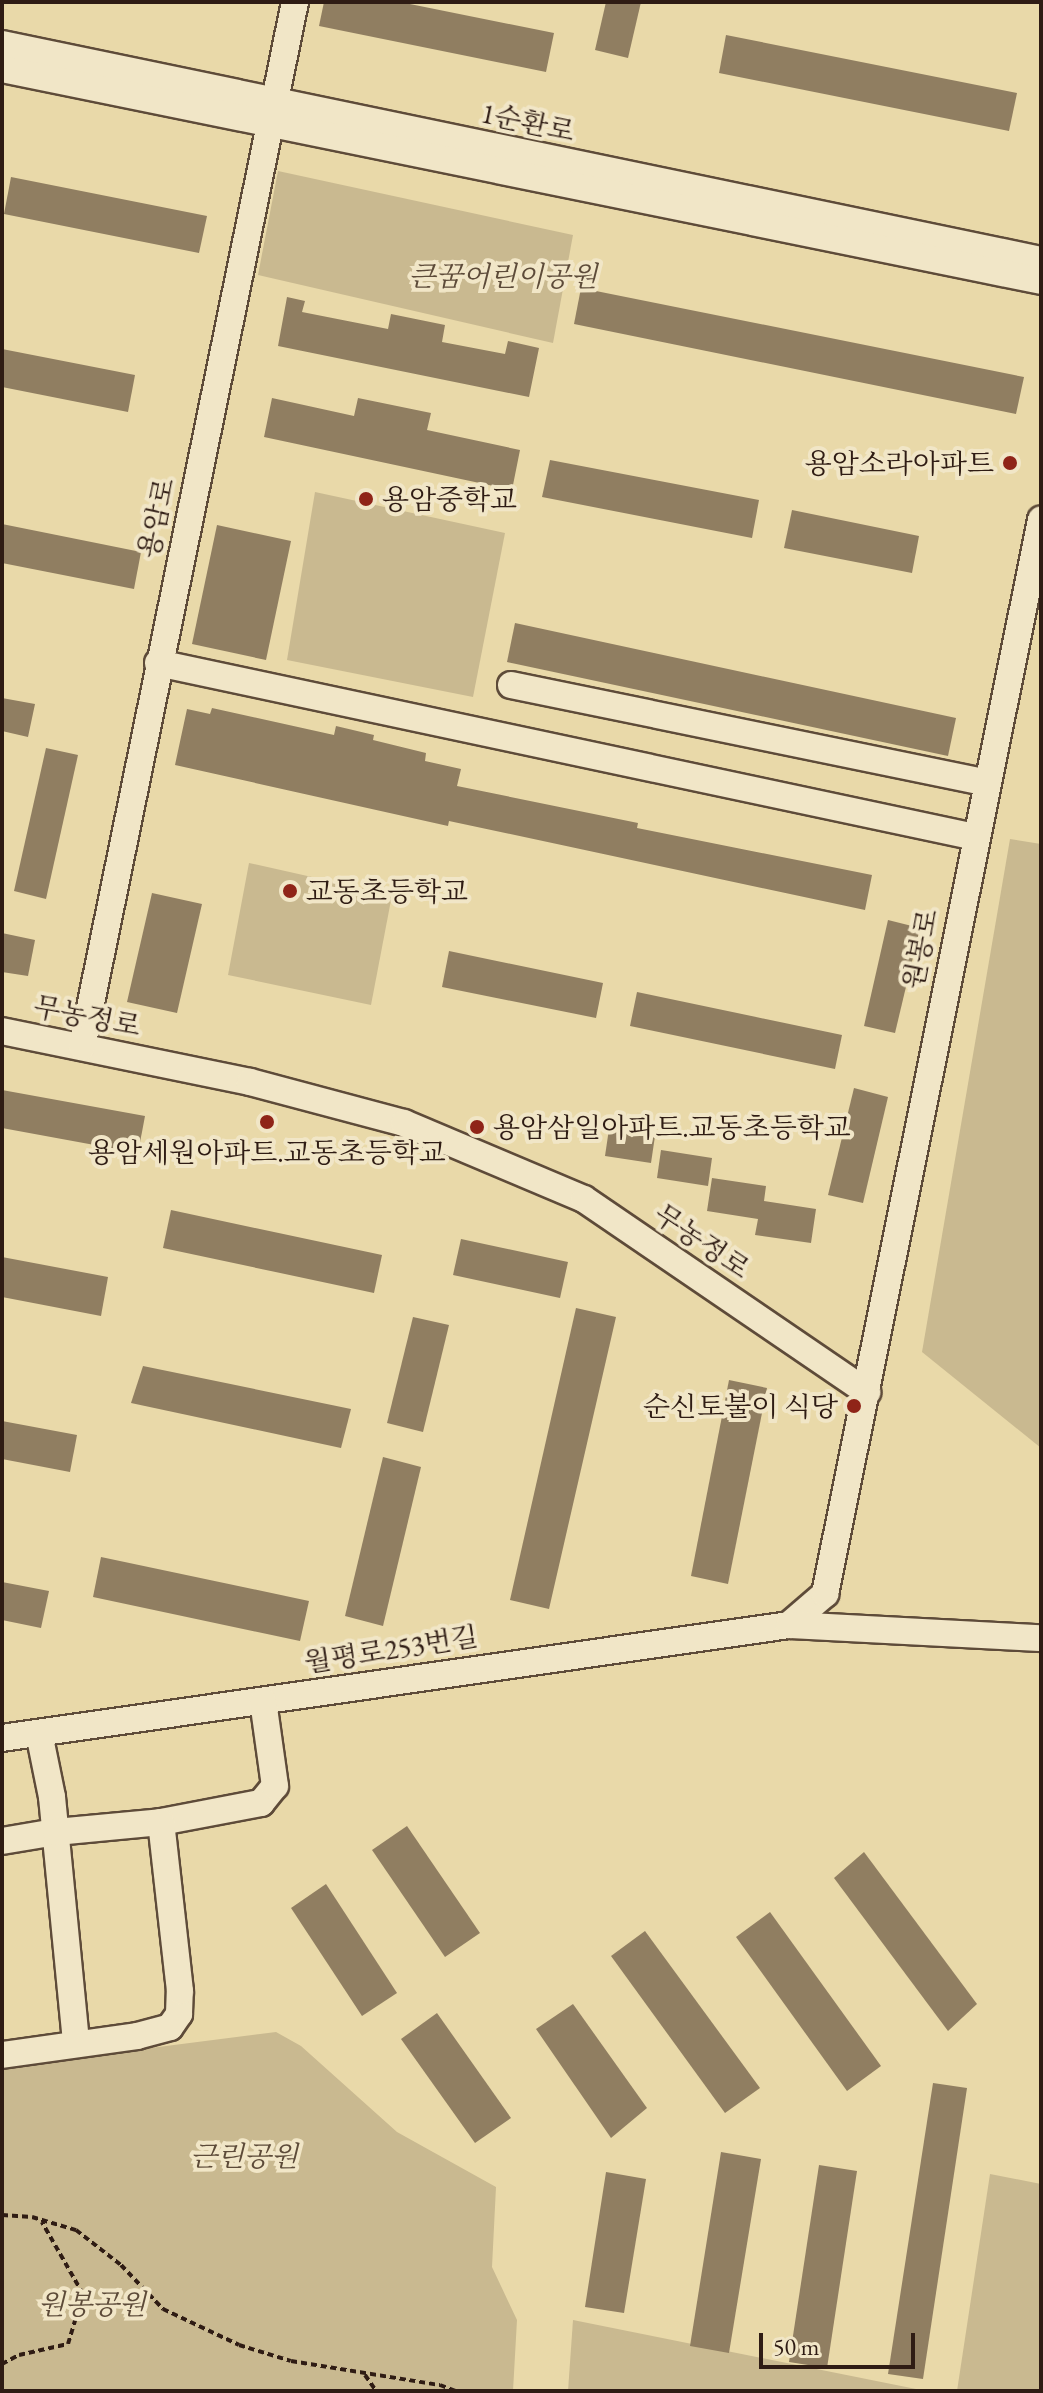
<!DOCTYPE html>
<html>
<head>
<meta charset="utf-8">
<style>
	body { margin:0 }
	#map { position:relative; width:1043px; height:2393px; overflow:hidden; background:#e9d9a9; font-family:"EB Garamond","Noto Serif KR",serif }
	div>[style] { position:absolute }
	.green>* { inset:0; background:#c9b990 }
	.building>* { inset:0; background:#907e61 }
	.path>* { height:4px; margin-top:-2px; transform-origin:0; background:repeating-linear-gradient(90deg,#2f1c14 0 6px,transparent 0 10px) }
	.roads { filter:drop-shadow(2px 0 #5e4b39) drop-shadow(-2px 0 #5e4b39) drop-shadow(0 2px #5e4b39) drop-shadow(0 -2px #5e4b39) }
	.minor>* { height:26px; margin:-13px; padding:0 13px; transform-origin:13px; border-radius:13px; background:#f1e6c7 }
	.dots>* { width:22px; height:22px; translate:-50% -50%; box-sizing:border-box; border:4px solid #f1e6c7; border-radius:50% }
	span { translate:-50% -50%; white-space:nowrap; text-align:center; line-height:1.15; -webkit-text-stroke:8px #f1e6c7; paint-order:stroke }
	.street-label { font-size:28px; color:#2f1c14 }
	.park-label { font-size:28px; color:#5d4b39; font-style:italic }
	.poi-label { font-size:28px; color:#2f1c14 }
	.right { translate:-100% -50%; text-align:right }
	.left { translate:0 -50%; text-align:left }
	.frame { position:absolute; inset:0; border:4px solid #2f1c14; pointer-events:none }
	.scale { position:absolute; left:759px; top:2333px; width:156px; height:36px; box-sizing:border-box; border:4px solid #2f1c14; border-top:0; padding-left:10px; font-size:24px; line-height:28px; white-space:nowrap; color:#2f1c14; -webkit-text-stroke:6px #f1e6c7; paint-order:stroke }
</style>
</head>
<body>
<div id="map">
	<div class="green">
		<div style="clip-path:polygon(278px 171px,573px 235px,553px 343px,258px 275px)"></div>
		<div style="clip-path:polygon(315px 492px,505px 533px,473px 697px,287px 660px)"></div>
		<div style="clip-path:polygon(1010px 839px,1041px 844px,1041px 1448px,922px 1352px)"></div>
		<div style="clip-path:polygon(249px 863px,392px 895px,371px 1005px,228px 975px)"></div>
		<div style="clip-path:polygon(276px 2032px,301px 2046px,397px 2132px,496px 2187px,492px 2267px,517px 2320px,513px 2391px,2px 2391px,2px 2067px)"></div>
		<div style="clip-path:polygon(990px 2174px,1041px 2184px,1041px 2391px,957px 2391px)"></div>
		<div style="clip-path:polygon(573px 2320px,926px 2391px,568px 2391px)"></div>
	</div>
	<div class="building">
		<div style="clip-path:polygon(324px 2px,400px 2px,554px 33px,546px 72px,319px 26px)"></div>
		<div style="clip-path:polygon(606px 2px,641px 2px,628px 58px,595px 50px)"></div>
		<div style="clip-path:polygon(726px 35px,1017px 93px,1009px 131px,719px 73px)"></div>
		<div style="clip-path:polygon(11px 177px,207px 216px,199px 253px,4px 214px)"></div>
		<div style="clip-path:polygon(581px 288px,1024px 377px,1016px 414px,574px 324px)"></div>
		<div style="clip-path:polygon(287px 297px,305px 301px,302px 312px,388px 329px,391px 314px,445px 325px,442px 342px,505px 354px,508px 341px,539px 348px,529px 397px,278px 346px)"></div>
		<div style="clip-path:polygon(2px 349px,135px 375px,128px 412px,2px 387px)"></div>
		<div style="clip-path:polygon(272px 398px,354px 416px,358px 398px,431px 413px,427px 430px,520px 450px,512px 490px,264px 437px)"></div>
		<div style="clip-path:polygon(550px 460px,759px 500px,752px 538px,542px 497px)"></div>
		<div style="clip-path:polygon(792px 510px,919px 536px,912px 573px,784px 548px)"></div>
		<div style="clip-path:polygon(2px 524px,141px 552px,134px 589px,2px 563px)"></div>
		<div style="clip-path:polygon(217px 525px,291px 541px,266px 660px,192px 644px)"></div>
		<div style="clip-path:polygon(515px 623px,956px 718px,948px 756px,507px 662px)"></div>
		<div style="clip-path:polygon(2px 698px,35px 704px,28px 737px,2px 731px)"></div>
		<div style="clip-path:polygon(212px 708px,334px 735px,336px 726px,374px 735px,373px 740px,426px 753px,425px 761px,461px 769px,457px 786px,638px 823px,637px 828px,872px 875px,865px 910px,449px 821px,448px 826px,175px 765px,187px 709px,210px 714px)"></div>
		<div style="clip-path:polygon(46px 748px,78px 755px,46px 899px,14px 891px)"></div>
		<div style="clip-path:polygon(152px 893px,202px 904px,177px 1013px,127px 1002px)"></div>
		<div style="clip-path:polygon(888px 920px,920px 928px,895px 1033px,864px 1026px)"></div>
		<div style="clip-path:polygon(2px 933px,35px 940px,28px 976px,2px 972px)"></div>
		<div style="clip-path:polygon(449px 951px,603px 983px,596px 1018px,442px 987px)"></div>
		<div style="clip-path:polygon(637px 992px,842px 1035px,835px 1069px,630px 1026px)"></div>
		<div style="clip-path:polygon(854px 1088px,888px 1097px,863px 1203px,828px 1195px)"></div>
		<div style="clip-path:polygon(2px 1090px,145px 1116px,138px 1153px,2px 1128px)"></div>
		<div style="clip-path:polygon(609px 1129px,655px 1136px,651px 1163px,605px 1156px)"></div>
		<div style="clip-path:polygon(661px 1150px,712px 1158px,708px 1186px,657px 1178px)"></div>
		<div style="clip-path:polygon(712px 1178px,766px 1186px,764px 1201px,816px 1209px,811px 1243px,755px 1235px,758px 1219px,707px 1211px)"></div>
		<div style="clip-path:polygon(171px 1210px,382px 1255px,374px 1293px,163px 1248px)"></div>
		<div style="clip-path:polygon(461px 1239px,568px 1262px,560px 1298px,453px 1275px)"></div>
		<div style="clip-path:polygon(2px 1257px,108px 1277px,101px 1316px,2px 1297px)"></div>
		<div style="clip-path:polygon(576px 1308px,616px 1317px,549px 1609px,510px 1600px)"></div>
		<div style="clip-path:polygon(413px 1317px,449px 1325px,423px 1432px,387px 1423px)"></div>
		<div style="clip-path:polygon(143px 1366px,351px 1409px,341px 1448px,131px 1403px)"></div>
		<div style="clip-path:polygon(729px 1380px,767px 1388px,728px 1584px,691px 1576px)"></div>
		<div style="clip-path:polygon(2px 1421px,77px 1435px,70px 1472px,2px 1459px)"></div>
		<div style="clip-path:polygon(383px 1457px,421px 1467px,383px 1626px,345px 1616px)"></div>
		<div style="clip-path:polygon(101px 1557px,309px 1601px,300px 1641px,93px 1597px)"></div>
		<div style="clip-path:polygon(2px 1582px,49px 1591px,41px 1628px,2px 1620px)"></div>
		<div style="clip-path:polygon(407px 1826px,480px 1933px,445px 1957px,372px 1850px)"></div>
		<div style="clip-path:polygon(864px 1852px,977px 2004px,948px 2031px,834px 1878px)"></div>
		<div style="clip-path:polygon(326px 1884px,397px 1993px,362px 2016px,291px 1908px)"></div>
		<div style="clip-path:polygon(770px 1912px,881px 2066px,847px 2091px,736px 1937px)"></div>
		<div style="clip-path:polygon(645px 1931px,760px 2088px,725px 2113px,611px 1956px)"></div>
		<div style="clip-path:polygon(573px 2004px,647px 2108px,611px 2138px,536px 2029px)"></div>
		<div style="clip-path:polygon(437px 2013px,511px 2118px,475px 2143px,401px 2039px)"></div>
		<div style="clip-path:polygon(933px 2083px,967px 2088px,923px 2379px,888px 2374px)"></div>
		<div style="clip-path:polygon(721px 2152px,761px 2159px,729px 2353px,690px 2346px)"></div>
		<div style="clip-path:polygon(819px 2165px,857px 2171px,827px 2368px,789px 2362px)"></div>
		<div style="clip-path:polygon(606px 2172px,646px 2179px,624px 2313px,585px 2307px)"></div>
	</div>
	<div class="path">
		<div style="left:2px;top:2215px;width:30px;rotate:4deg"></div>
		<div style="left:32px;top:2217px;width:46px;rotate:16.5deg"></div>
		<div style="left:76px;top:2230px;width:57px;rotate:37.9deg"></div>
		<div style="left:121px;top:2265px;width:61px;rotate:46.3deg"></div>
		<div style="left:163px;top:2309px;width:84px;rotate:25.3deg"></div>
		<div style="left:239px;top:2345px;width:54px;rotate:17.1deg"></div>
		<div style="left:291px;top:2361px;width:151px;rotate:9.2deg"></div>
		<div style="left:440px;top:2385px;width:17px;rotate:21deg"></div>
		<div style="left:2px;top:2364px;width:19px;rotate:-28deg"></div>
		<div style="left:19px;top:2355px;width:50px;rotate:-12.7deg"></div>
		<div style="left:68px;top:2344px;width:52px;rotate:-73.3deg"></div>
		<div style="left:83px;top:2294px;width:83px;rotate:-119.7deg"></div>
		<div style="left:365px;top:2375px;width:19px;rotate:55deg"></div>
	</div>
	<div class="roads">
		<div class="minor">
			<div style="left:2px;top:44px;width:1061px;rotate:11.74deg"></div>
			<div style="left:2px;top:69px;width:1060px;rotate:11.53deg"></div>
			<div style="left:158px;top:663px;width:835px;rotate:12.02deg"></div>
			<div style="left:511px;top:685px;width:486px;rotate:11.6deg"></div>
			<div style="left:2px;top:1031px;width:253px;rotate:11.6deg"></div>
			<div style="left:250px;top:1082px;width:159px;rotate:14.9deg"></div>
			<div style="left:404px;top:1123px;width:195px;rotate:22.9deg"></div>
			<div style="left:584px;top:1199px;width:343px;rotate:34.3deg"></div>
			<div style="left:82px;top:1047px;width:1066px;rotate:-78.48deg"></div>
			<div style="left:789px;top:1625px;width:48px;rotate:-40.7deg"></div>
			<div style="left:825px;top:1594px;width:1096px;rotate:-78.63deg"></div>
			<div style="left:39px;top:1733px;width:65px;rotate:78.5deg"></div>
			<div style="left:52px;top:1797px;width:246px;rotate:84.4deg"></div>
			<div style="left:2px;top:1738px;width:795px;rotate:-8.17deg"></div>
			<div style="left:789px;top:1625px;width:252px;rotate:3deg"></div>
			<div style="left:2px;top:1841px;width:55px;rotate:-9.5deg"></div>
			<div style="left:56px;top:1832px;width:105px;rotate:-5.4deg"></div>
			<div style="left:161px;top:1822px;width:102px;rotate:-10.8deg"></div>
			<div style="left:261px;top:1803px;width:22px;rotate:-51deg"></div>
			<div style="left:275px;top:1786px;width:86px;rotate:-98deg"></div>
			<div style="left:2px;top:2055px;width:136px;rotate:-8deg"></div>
			<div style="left:137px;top:2036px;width:34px;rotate:-15deg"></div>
			<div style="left:170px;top:2027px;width:16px;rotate:-55deg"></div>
			<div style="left:179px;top:2014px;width:23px;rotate:-88deg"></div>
			<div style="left:180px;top:1991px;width:170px;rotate:-96.4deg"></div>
		</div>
	</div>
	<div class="dots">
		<div style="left:1010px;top:463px;background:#8f2418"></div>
		<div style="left:366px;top:499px;background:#8f2418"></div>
		<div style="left:290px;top:891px;background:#8f2418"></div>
		<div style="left:267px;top:1122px;background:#8f2418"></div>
		<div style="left:477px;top:1127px;background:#8f2418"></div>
		<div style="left:854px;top:1406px;background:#8f2418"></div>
	</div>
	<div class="street-label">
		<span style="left:528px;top:122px;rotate:12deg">1순환로</span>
		<span style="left:156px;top:518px;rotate:-78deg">용암로</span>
		<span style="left:920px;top:949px;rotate:-79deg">원봉로</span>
		<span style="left:87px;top:1016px;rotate:11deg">무농정로</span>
		<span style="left:702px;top:1241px;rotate:34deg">무농정로</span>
		<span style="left:391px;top:1649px;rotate:-9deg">월평로253번길</span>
	</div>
	<div class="park-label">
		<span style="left:503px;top:276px">큰꿈어린이공원</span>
		<span style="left:244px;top:2156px">근린공원</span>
		<span style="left:92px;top:2304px">원봉공원</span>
	</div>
	<div class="poi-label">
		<span class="right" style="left:994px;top:463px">용암소라아파트</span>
		<span class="left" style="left:382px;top:499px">용암중학교</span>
		<span class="left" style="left:306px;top:891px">교동초등학교</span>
		<span class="left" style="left:493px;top:1127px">용암삼일아파트.교동초등학교</span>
		<span style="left:267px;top:1152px">용암세원아파트.교동초등학교</span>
		<span class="right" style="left:838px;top:1406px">순신토불이 식당</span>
	</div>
	<div class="frame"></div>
	<div class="scale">50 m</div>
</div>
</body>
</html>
